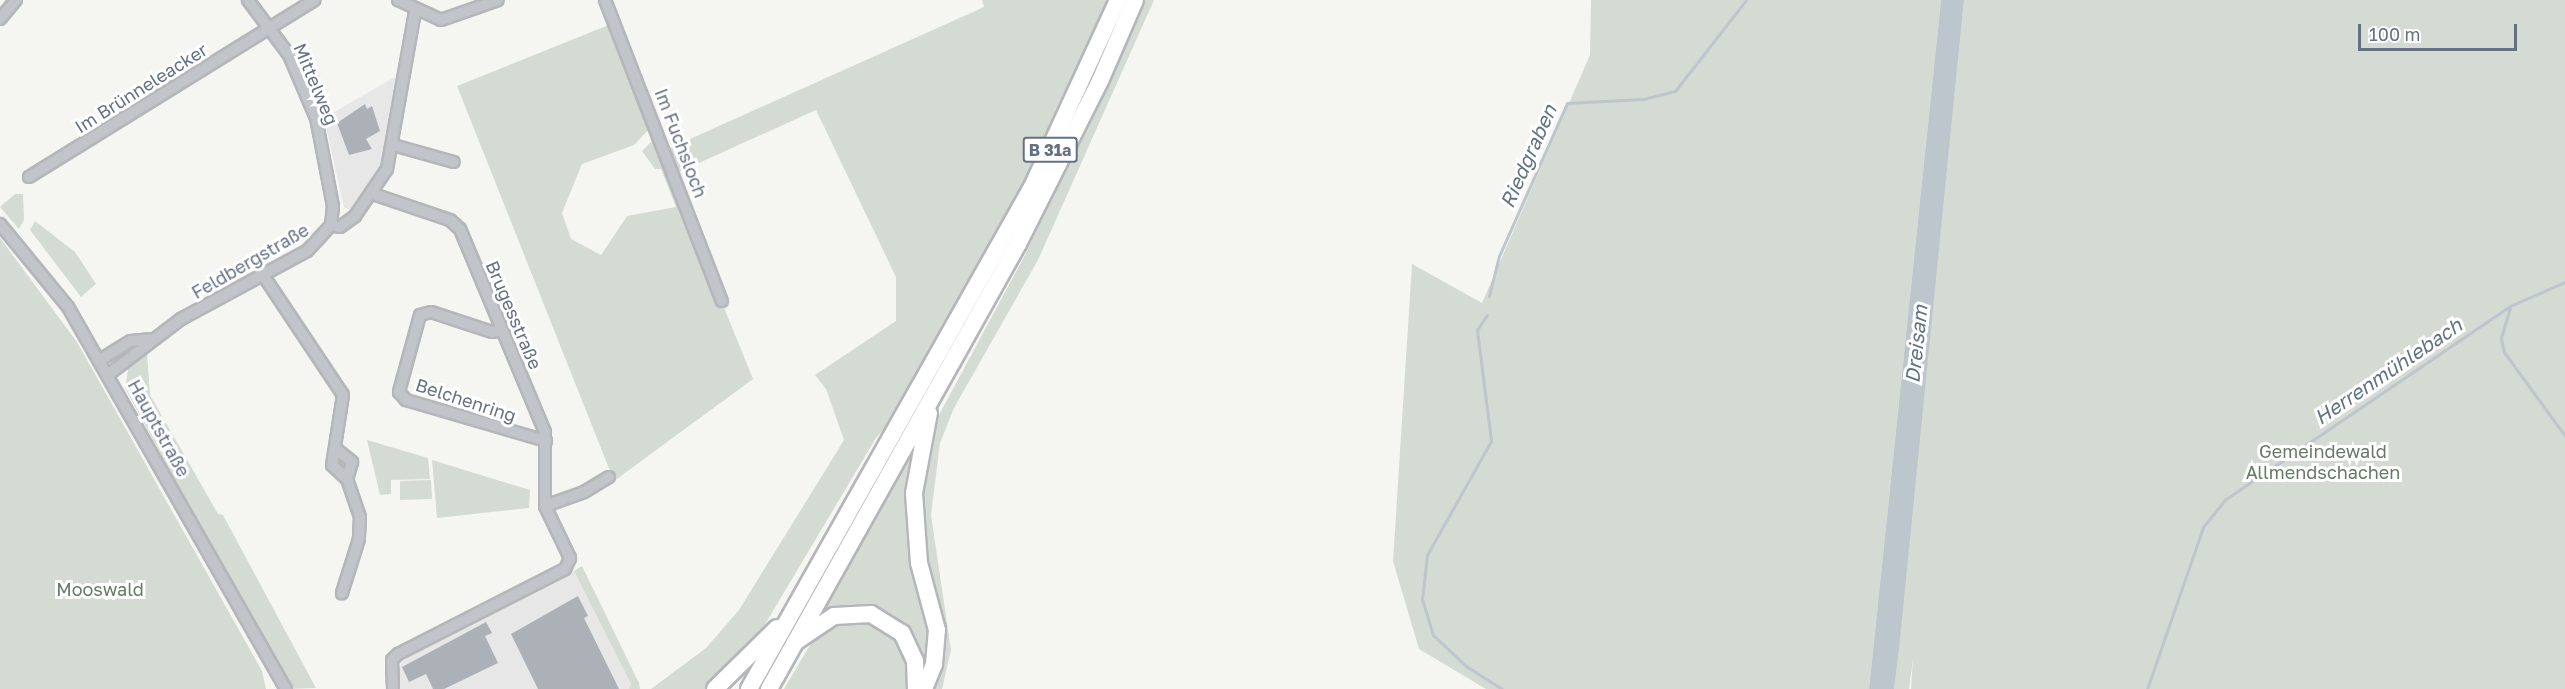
<!DOCTYPE html>
<html>
<head>
<meta charset="utf-8">
<style>
	body { margin:0 }
	#map { position:relative; width:2565px; height:689px; overflow:hidden; background:#f5f6f2; font-family:"Golos Text",sans-serif }
	div>[style] { position:absolute }
	.built>* { inset:0; background:#e6e7e6 }
	.green>* { inset:0; background:#d4dbd2 }
	.water>* { inset:0; background:#bdc6cd }
	.stream>* { height:3px; margin:-1.5px; padding:0 1.5px; transform-origin:1.5px; border-radius:1.5px; background:#bdc6cd }
	.building>* { inset:0; background:#acb1b8 }
	.roads { filter:drop-shadow(2px 0 #b4b6ba) drop-shadow(-2px 0 #b4b6ba) drop-shadow(0 2px #b4b6ba) drop-shadow(0 -2px #b4b6ba) }
	.minor>* { height:10px; margin:-5px; padding:0 5px; transform-origin:5px; border-radius:5px; background:#c1c4c8 }
	.highway>* { height:16px; margin:-8px; padding:0 8px; transform-origin:8px; border-radius:8px; background:#fff }
	span { translate:-50% -50%; white-space:nowrap; text-align:center; line-height:1.15; -webkit-text-stroke:6px #fff; paint-order:stroke }
	.shield-label span { padding:2px 4px; background:#fff; border:2px solid; border-radius:4px; -webkit-text-stroke-width:0 }
	.shield-label { font-size:16px; color:#657183; font-weight:700 }
	.street-label { font-size:18px; color:#657183 }
	.park-label { font-size:18px; color:#657b64 }
	.water-label { font-size:20px; color:#617380; font-style:italic }
	.scale { position:absolute; left:2358px; top:24px; width:159px; height:27px; box-sizing:border-box; border:3px solid #657183; border-top:0; padding-left:8px; font-size:18px; line-height:21px; white-space:nowrap; color:#657183; -webkit-text-stroke:4px #fff; paint-order:stroke }
</style>
</head>
<body>
<div id="map">
	<div class="built">
		<div style="clip-path:polygon(395px 77px,401px 84px,384px 164px,352px 211px,344px 207px,324px 118px)"></div>
		<div style="clip-path:polygon(574px 571px,631px 684px,629px 689px,398px 689px,396px 670px,411px 652px)"></div>
	</div>
	<div class="green">
		<div style="clip-path:polygon(982px 0,1111px 0,1032px 170px,894px 417px,876px 438px,764px 626px,709px 689px,651px 689px,706px 648px,739px 610px,844px 440px,826px 389px,815px 375px,896px 321px,896px 277px,816px 110px,679px 172px,670px 148px,984px 7px)"></div>
		<div style="clip-path:polygon(1144px 0,1154px 0,1038px 260px,954px 408px,940px 443px,931px 515px,951px 650px,942px 689px,929px 689px,934px 676px,917px 518px,932px 428px,1025px 255px)"></div>
		<div style="clip-path:polygon(1591px 0,1941px 0,1869px 689px,1486px 689px,1419px 649px,1393px 561px,1412px 264px,1482px 303px,1590px 55px)"></div>
		<div style="clip-path:polygon(1964px 0,2565px 0,2565px 689px,1911px 689px,1913px 659px,1909px 689px,1894px 689px)"></div>
		<div style="clip-path:polygon(611px 24px,653px 125px,634px 145px,582px 164px,562px 213px,571px 239px,601px 255px,627px 216px,676px 207px,661px 169px,655px 169px,642px 151px,655px 138px,753px 379px,614px 481px,457px 86px)"></div>
		<div style="clip-path:polygon(15px 194px,23px 194px,24px 220px,19px 229px,0 207px)"></div>
		<div style="clip-path:polygon(35px 221px,75px 252px,96px 284px,81px 297px,30px 230px)"></div>
		<div style="clip-path:polygon(0 238px,77px 342px,262px 671px,266px 689px,0 689px)"></div>
		<div style="clip-path:polygon(147px 353px,150px 395px,218px 514px,223px 515px,316px 688px,289px 689px,125px 388px,129px 365px)"></div>
		<div style="clip-path:polygon(919px 436px,913px 466px,932px 641px,925px 679px,886px 617px,808px 628px)"></div>
		<div style="clip-path:polygon(367px 440px,428px 458px,430px 479px,391px 480px,391px 494px,380px 495px)"></div>
		<div style="clip-path:polygon(432px 460px,530px 490px,529px 508px,437px 518px)"></div>
		<div style="clip-path:polygon(431px 480px,432px 499px,400px 500px,400px 481px)"></div>
		<div style="clip-path:polygon(582px 566px,639px 683px,640px 689px,629px 689px,631px 684px,574px 571px)"></div>
		<div style="clip-path:polygon(858px 618px,894px 634px,911px 667px,911px 689px,784px 689px,817px 633px)"></div>
	</div>
	<div class="water">
		<div style="clip-path:polygon(1941px 0,1964px 0,1899px 649px,1894px 689px,1869px 689px)"></div>
	</div>
	<div class="stream">
		<div style="left:1489px;top:296px;width:41px;rotate:-76deg"></div>
		<div style="left:1499px;top:256px;width:167px;rotate:-66deg"></div>
		<div style="left:1567px;top:103px;width:76px;rotate:-3deg"></div>
		<div style="left:1643px;top:99px;width:33px;rotate:-14deg"></div>
		<div style="left:1675px;top:91px;width:115px;rotate:-52deg"></div>
		<div style="left:2510px;top:307px;width:33px;rotate:106deg"></div>
		<div style="left:2501px;top:339px;width:13px;rotate:77deg"></div>
		<div style="left:2504px;top:352px;width:104px;rotate:54deg"></div>
		<div style="left:1487px;top:315px;width:18px;rotate:124deg"></div>
		<div style="left:1477px;top:330px;width:112px;rotate:82.8deg"></div>
		<div style="left:1491px;top:441px;width:131px;rotate:119.3deg"></div>
		<div style="left:1427px;top:555px;width:44px;rotate:96.5deg"></div>
		<div style="left:1422px;top:599px;width:38px;rotate:73deg"></div>
		<div style="left:1433px;top:635px;width:45px;rotate:43.2deg"></div>
		<div style="left:1466px;top:666px;width:43px;rotate:32.6deg"></div>
		<div style="left:2147px;top:689px;width:171px;rotate:-70.9deg"></div>
		<div style="left:2203px;top:527px;width:36px;rotate:-51deg"></div>
		<div style="left:2226px;top:499px;width:343px;rotate:-34.2deg"></div>
		<div style="left:2510px;top:306px;width:60px;rotate:-23.6deg"></div>
	</div>
	<div class="building">
		<div style="clip-path:polygon(365px 104px,367px 109px,372px 106px,380px 131px,366px 139px,372px 149px,349px 155px,337px 123px)"></div>
		<div style="clip-path:polygon(578px 596px,588px 616px,584px 618px,619px 689px,538px 689px,511px 634px)"></div>
		<div style="clip-path:polygon(486px 622px,492px 633px,485px 636px,498px 663px,444px 689px,433px 689px,426px 674px,409px 682px,402px 667px)"></div>
	</div>
	<div class="roads">
		<div class="minor">
			<div style="left:398px;top:0;width:47px;rotate:24.9deg"></div>
			<div style="left:441px;top:20px;width:60px;rotate:-19.3deg"></div>
			<div style="left:605px;top:0;width:323px;rotate:68.8deg"></div>
			<div style="left:0;top:19px;width:25px;rotate:-50deg"></div>
			<div style="left:393px;top:145px;width:63px;rotate:15.6deg"></div>
			<div style="left:29px;top:177px;width:336px;rotate:-31.8deg"></div>
			<div style="left:373px;top:194px;width:81px;rotate:18.7deg"></div>
			<div style="left:450px;top:220px;width:13px;rotate:42deg"></div>
			<div style="left:460px;top:229px;width:220px;rotate:67.3deg"></div>
			<div style="left:545px;top:432px;width:74px;rotate:90deg"></div>
			<div style="left:545px;top:506px;width:58px;rotate:64.3deg"></div>
			<div style="left:570px;top:558px;width:12px;rotate:114deg"></div>
			<div style="left:565px;top:569px;width:187px;rotate:153deg"></div>
			<div style="left:398px;top:654px;width:8px;rotate:135deg"></div>
			<div style="left:392px;top:660px;width:29px;rotate:88deg"></div>
			<div style="left:0;top:224px;width:107px;rotate:50.7deg"></div>
			<div style="left:68px;top:307px;width:440px;rotate:60.3deg"></div>
			<div style="left:331px;top:225px;width:9px;rotate:13deg"></div>
			<div style="left:340px;top:227px;width:19px;rotate:-36deg"></div>
			<div style="left:355px;top:216px;width:57px;rotate:-55.8deg"></div>
			<div style="left:387px;top:169px;width:159px;rotate:-79.9deg"></div>
			<div style="left:263px;top:275px;width:144px;rotate:56.3deg"></div>
			<div style="left:343px;top:395px;width:71px;rotate:98.9deg"></div>
			<div style="left:332px;top:465px;width:21px;rotate:43deg"></div>
			<div style="left:347px;top:479px;width:40px;rotate:71.1deg"></div>
			<div style="left:360px;top:517px;width:22px;rotate:93deg"></div>
			<div style="left:359px;top:539px;width:57px;rotate:107.5deg"></div>
			<div style="left:501px;top:330px;width:9px;rotate:167deg"></div>
			<div style="left:492px;top:332px;width:64px;rotate:-161.8deg"></div>
			<div style="left:431px;top:312px;width:11px;rotate:165deg"></div>
			<div style="left:420px;top:315px;width:80px;rotate:105.3deg"></div>
			<div style="left:399px;top:392px;width:11px;rotate:49deg"></div>
			<div style="left:406px;top:400px;width:146px;rotate:16.3deg"></div>
			<div style="left:100px;top:360px;width:36px;rotate:-32deg"></div>
			<div style="left:131px;top:341px;width:18px;rotate:-6deg"></div>
			<div style="left:109px;top:374px;width:91px;rotate:-37.4deg"></div>
			<div style="left:181px;top:319px;width:143px;rotate:-28.4deg"></div>
			<div style="left:307px;top:251px;width:35px;rotate:-47deg"></div>
			<div style="left:331px;top:225px;width:19px;rotate:-84deg"></div>
			<div style="left:333px;top:206px;width:90px;rotate:-100.9deg"></div>
			<div style="left:316px;top:118px;width:69px;rotate:-113.2deg"></div>
			<div style="left:289px;top:55px;width:69px;rotate:-126.7deg"></div>
			<div style="left:336px;top:449px;width:21px;rotate:39deg"></div>
			<div style="left:352px;top:462px;width:18px;rotate:106deg"></div>
			<div style="left:545px;top:506px;width:41px;rotate:-19.7deg"></div>
			<div style="left:584px;top:492px;width:29px;rotate:-31deg"></div>
		</div>
		<div class="highway">
			<div style="left:795px;top:642px;width:47px;rotate:-33.7deg"></div>
			<div style="left:834px;top:616px;width:37px;rotate:-3deg"></div>
			<div style="left:871px;top:614px;width:36px;rotate:32deg"></div>
			<div style="left:902px;top:633px;width:31px;rotate:65deg"></div>
			<div style="left:915px;top:661px;width:28px;rotate:88deg"></div>
			<div style="left:715px;top:689px;width:87px;rotate:-44.5deg"></div>
			<div style="left:749px;top:689px;width:576px;rotate:-60.59deg"></div>
			<div style="left:1032px;top:187px;width:206px;rotate:-65.3deg"></div>
			<div style="left:769px;top:689px;width:510px;rotate:-60.77deg"></div>
			<div style="left:1018px;top:244px;width:182px;rotate:-63.3deg"></div>
			<div style="left:1100px;top:81px;width:88px;rotate:-66.6deg"></div>
			<div style="left:924px;top:689px;width:27px;rotate:-68deg"></div>
			<div style="left:934px;top:664px;width:34px;rotate:-85deg"></div>
			<div style="left:937px;top:630px;width:69px;rotate:-105deg"></div>
			<div style="left:919px;top:563px;width:70px;rotate:-94.1deg"></div>
			<div style="left:914px;top:493px;width:81px;rotate:-79.4deg"></div>
		</div>
	</div>
	<div class="shield-label">
		<span style="left:1050px;top:150px">B 31a</span>
	</div>
	<div class="street-label">
		<span style="left:316px;top:84px;rotate:67deg">Mittelweg</span>
		<span style="left:141px;top:88px;rotate:-32deg">Im Brünneleacker</span>
		<span style="left:681px;top:143px;rotate:69deg">Im Fuchsloch</span>
		<span style="left:250px;top:261px;rotate:-30deg">Feldbergstraße</span>
		<span style="left:514px;top:315px;rotate:67deg">Brugesstraße</span>
		<span style="left:466px;top:400px;rotate:18deg">Belchenring</span>
		<span style="left:159px;top:428px;rotate:61deg">Hauptstraße</span>
	</div>
	<div class="park-label">
		<span style="left:2323px;top:462px">Gemeindewald<br>Allmendschachen</span>
		<span style="left:100px;top:589px">Mooswald</span>
	</div>
	<div class="water-label">
		<span style="left:1528px;top:156px;rotate:-66deg">Riedgraben</span>
		<span style="left:1916px;top:344px;rotate:-84deg">Dreisam</span>
		<span style="left:2388px;top:371px;rotate:-34deg">Herrenmühlebach</span>
	</div>
	<div class="scale">100 m</div>
</div>
</body>
</html>
